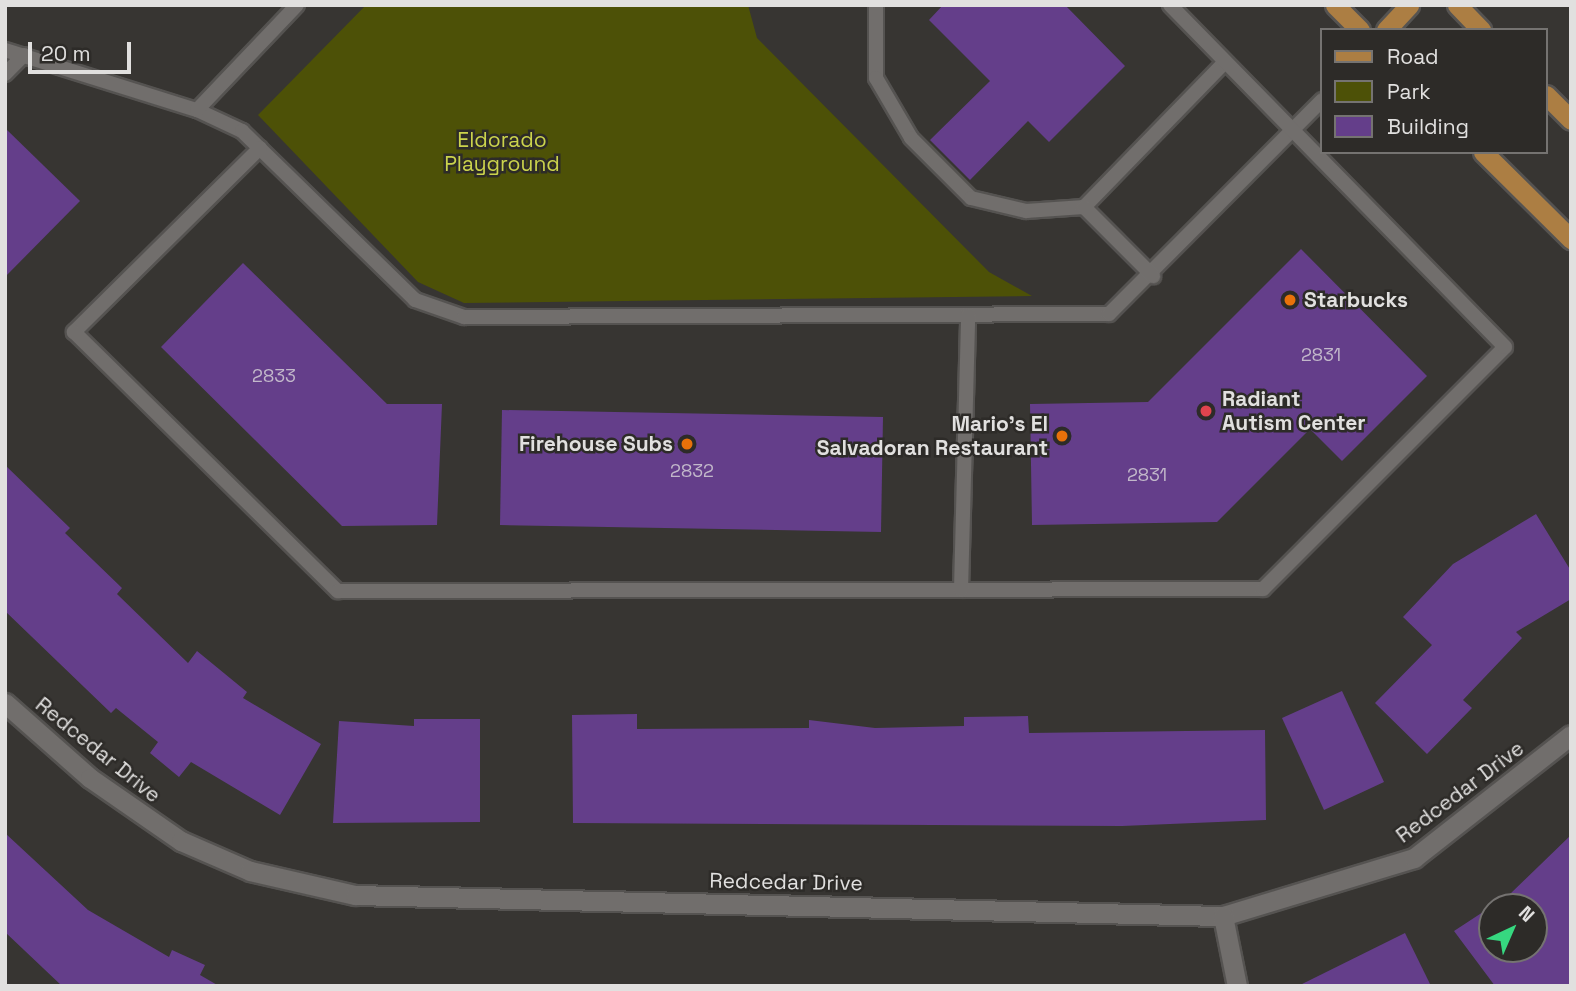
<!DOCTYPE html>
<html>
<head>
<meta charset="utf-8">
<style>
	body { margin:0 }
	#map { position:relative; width:1576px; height:991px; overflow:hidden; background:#373532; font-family:"Space Grotesk",sans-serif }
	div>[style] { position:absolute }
	.green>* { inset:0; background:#4d5107 }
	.building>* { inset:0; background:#643e8a }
	.roads { filter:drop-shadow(2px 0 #555351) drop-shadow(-2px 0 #555351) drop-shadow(0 2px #555351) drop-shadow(0 -2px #555351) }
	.service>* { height:14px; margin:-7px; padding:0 7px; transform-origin:7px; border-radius:7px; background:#716e6c }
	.minor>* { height:19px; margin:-9.5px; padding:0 9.5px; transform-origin:9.5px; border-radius:9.5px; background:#716e6c }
	.primary>* { height:19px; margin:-9.5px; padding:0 9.5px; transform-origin:9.5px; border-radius:9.5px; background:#ac7e43 }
	.dots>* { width:19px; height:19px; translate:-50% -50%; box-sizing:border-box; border:4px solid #2d2b28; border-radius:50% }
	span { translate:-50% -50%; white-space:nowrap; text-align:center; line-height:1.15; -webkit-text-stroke:5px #2d2b28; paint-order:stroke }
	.number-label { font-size:18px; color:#c2b8ca }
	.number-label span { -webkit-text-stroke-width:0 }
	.park-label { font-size:21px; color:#cbd34c }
	.poi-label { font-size:21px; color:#e1e0df; font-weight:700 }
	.left { translate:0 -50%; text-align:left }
	.right { translate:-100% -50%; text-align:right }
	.street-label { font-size:21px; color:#e1e0df }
	.frame { position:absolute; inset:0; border:7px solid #e1e0df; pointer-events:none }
	.legend { position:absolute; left:1320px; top:28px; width:228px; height:126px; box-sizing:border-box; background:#2d2b28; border:2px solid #757371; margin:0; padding:9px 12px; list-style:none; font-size:21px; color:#e1e0df }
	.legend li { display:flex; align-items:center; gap:14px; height:35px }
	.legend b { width:35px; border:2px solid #757371 }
	.north { position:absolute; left:1478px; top:893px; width:70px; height:70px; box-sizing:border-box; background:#2d2b28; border:2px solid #757371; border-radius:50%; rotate:44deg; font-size:19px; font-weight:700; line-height:28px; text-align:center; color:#e1e0df }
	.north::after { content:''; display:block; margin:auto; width:24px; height:32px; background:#36d880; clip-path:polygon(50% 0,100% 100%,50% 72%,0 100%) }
	.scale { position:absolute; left:28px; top:42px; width:103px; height:32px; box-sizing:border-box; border:4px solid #e1e0df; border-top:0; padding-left:9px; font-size:21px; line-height:24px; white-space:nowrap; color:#e1e0df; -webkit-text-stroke:5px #2d2b28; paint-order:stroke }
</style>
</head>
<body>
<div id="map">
	<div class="green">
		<div style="clip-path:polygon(366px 5px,748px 5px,757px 38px,989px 272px,1032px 296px,464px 303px,418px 282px,258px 115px)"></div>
	</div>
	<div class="building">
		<div style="clip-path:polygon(943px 5px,1065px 5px,1125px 66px,1049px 142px,1028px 121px,970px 180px,930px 140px,990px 81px,929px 20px)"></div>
		<div style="clip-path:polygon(5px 128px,80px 201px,5px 277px)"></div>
		<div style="clip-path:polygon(1301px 249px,1427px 376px,1342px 461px,1310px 429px,1217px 522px,1032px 525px,1030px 404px,1148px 402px)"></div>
		<div style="clip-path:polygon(243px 263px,387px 404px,442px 404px,437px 525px,342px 526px,161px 347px)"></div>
		<div style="clip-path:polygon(502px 410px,883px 417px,881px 532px,500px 525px)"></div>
		<div style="clip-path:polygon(5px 465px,70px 528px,65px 533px,122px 588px,117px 594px,188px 663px,197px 651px,247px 692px,243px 698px,321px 744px,280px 815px,191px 762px,179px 777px,150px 753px,158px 742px,116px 708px,111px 713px,5px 611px)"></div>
		<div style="clip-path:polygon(1536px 514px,1571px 571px,1571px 599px,1516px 632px,1522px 638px,1463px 700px,1472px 708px,1427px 754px,1375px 703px,1432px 645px,1403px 617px,1453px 564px)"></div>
		<div style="clip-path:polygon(1342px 691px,1384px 782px,1324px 810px,1282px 718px)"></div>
		<div style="clip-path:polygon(637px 714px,637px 729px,809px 728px,809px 720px,875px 728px,964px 726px,964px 717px,1028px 716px,1029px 733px,1265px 730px,1266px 820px,1122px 826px,573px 823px,572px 715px)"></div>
		<div style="clip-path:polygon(414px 719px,480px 719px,480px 822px,333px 823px,339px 721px,414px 726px)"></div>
		<div style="clip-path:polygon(5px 833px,88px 910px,169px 957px,172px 950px,205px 965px,200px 975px,219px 986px,62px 986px,5px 932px)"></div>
		<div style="clip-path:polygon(evenodd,1571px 835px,1571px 986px,1495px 986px,1454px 931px,1509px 895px,1571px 835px,1492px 907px,1534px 907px,1534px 949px,1492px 949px,1492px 907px)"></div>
		<div style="clip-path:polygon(1405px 933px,1431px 986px,1298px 986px)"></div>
	</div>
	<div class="roads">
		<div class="service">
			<div style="left:876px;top:5px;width:73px;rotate:90deg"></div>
			<div style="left:876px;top:78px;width:69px;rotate:59.7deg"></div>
			<div style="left:911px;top:138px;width:85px;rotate:45deg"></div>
			<div style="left:971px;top:198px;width:57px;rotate:13.3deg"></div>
			<div style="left:1026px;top:211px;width:58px;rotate:-3.9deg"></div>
			<div style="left:1084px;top:207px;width:202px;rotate:-45.8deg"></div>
			<div style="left:5px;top:50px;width:201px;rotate:17.4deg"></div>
			<div style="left:197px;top:110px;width:50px;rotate:25deg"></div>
			<div style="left:242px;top:131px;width:242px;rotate:44.3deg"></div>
			<div style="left:415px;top:300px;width:52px;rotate:19.1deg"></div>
			<div style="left:464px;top:317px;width:645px;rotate:-0.27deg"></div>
			<div style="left:1109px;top:314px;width:302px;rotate:-45.1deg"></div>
			<div style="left:5px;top:74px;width:27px;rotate:-45deg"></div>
			<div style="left:197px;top:110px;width:145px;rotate:-46.4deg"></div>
			<div style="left:260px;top:148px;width:262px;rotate:135.3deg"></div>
			<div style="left:74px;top:332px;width:370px;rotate:44.5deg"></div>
			<div style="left:338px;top:591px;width:925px;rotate:-0.12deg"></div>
			<div style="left:1263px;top:589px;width:342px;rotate:-45deg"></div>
			<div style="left:1505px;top:347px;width:479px;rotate:-134.4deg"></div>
			<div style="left:1084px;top:207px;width:98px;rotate:45deg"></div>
			<div style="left:961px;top:590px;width:275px;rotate:-88.5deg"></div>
		</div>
		<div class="minor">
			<div style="left:5px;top:703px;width:113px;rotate:41.4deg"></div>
			<div style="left:90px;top:778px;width:111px;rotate:34.7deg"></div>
			<div style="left:181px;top:841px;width:75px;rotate:23.5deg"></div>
			<div style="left:250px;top:871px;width:108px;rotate:12.9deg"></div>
			<div style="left:355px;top:895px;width:868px;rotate:1.39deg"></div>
			<div style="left:1223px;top:916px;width:200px;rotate:-16.9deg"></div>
			<div style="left:1414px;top:858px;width:199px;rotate:-38.1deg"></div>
			<div style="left:1223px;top:916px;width:71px;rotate:78.7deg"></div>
		</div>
		<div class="primary">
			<div style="left:1335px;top:5px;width:35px;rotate:45deg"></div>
			<div style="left:1457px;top:5px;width:35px;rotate:46deg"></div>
			<div style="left:1386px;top:30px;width:34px;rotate:-47deg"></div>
			<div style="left:1546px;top:95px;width:35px;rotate:45deg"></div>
			<div style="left:1483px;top:152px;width:124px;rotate:44.7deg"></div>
		</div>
	</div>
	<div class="dots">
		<div style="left:1290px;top:300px;background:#e8710a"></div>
		<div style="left:1206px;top:411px;background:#e0444e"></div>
		<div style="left:1062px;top:436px;background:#e8710a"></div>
		<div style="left:687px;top:444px;background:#e8710a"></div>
	</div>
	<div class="number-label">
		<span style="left:1321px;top:355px">2831</span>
		<span style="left:274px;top:376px">2833</span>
		<span style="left:692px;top:471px">2832</span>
		<span style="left:1147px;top:475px">2831</span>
	</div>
	<div class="park-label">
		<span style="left:502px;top:152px">Eldorado<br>Playground</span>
	</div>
	<div class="poi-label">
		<span class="left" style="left:1304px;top:300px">Starbucks</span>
		<span class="left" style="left:1222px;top:411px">Radiant<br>Autism Center</span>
		<span class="right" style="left:1048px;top:436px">Mario’s El<br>Salvadoran Restaurant</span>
		<span class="right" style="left:673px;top:444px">Firehouse Subs</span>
	</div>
	<div class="street-label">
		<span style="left:98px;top:750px;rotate:39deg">Redcedar Drive</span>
		<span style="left:1460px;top:792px;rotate:-37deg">Redcedar Drive</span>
		<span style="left:786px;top:882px;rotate:1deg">Redcedar Drive</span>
	</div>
	<div class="frame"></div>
	<ul class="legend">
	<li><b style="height:9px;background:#ac7e43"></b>Road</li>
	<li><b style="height:19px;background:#4d5107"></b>Park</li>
	<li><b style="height:19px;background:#643e8a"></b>Building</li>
	</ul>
	<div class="north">N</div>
	<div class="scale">20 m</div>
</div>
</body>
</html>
